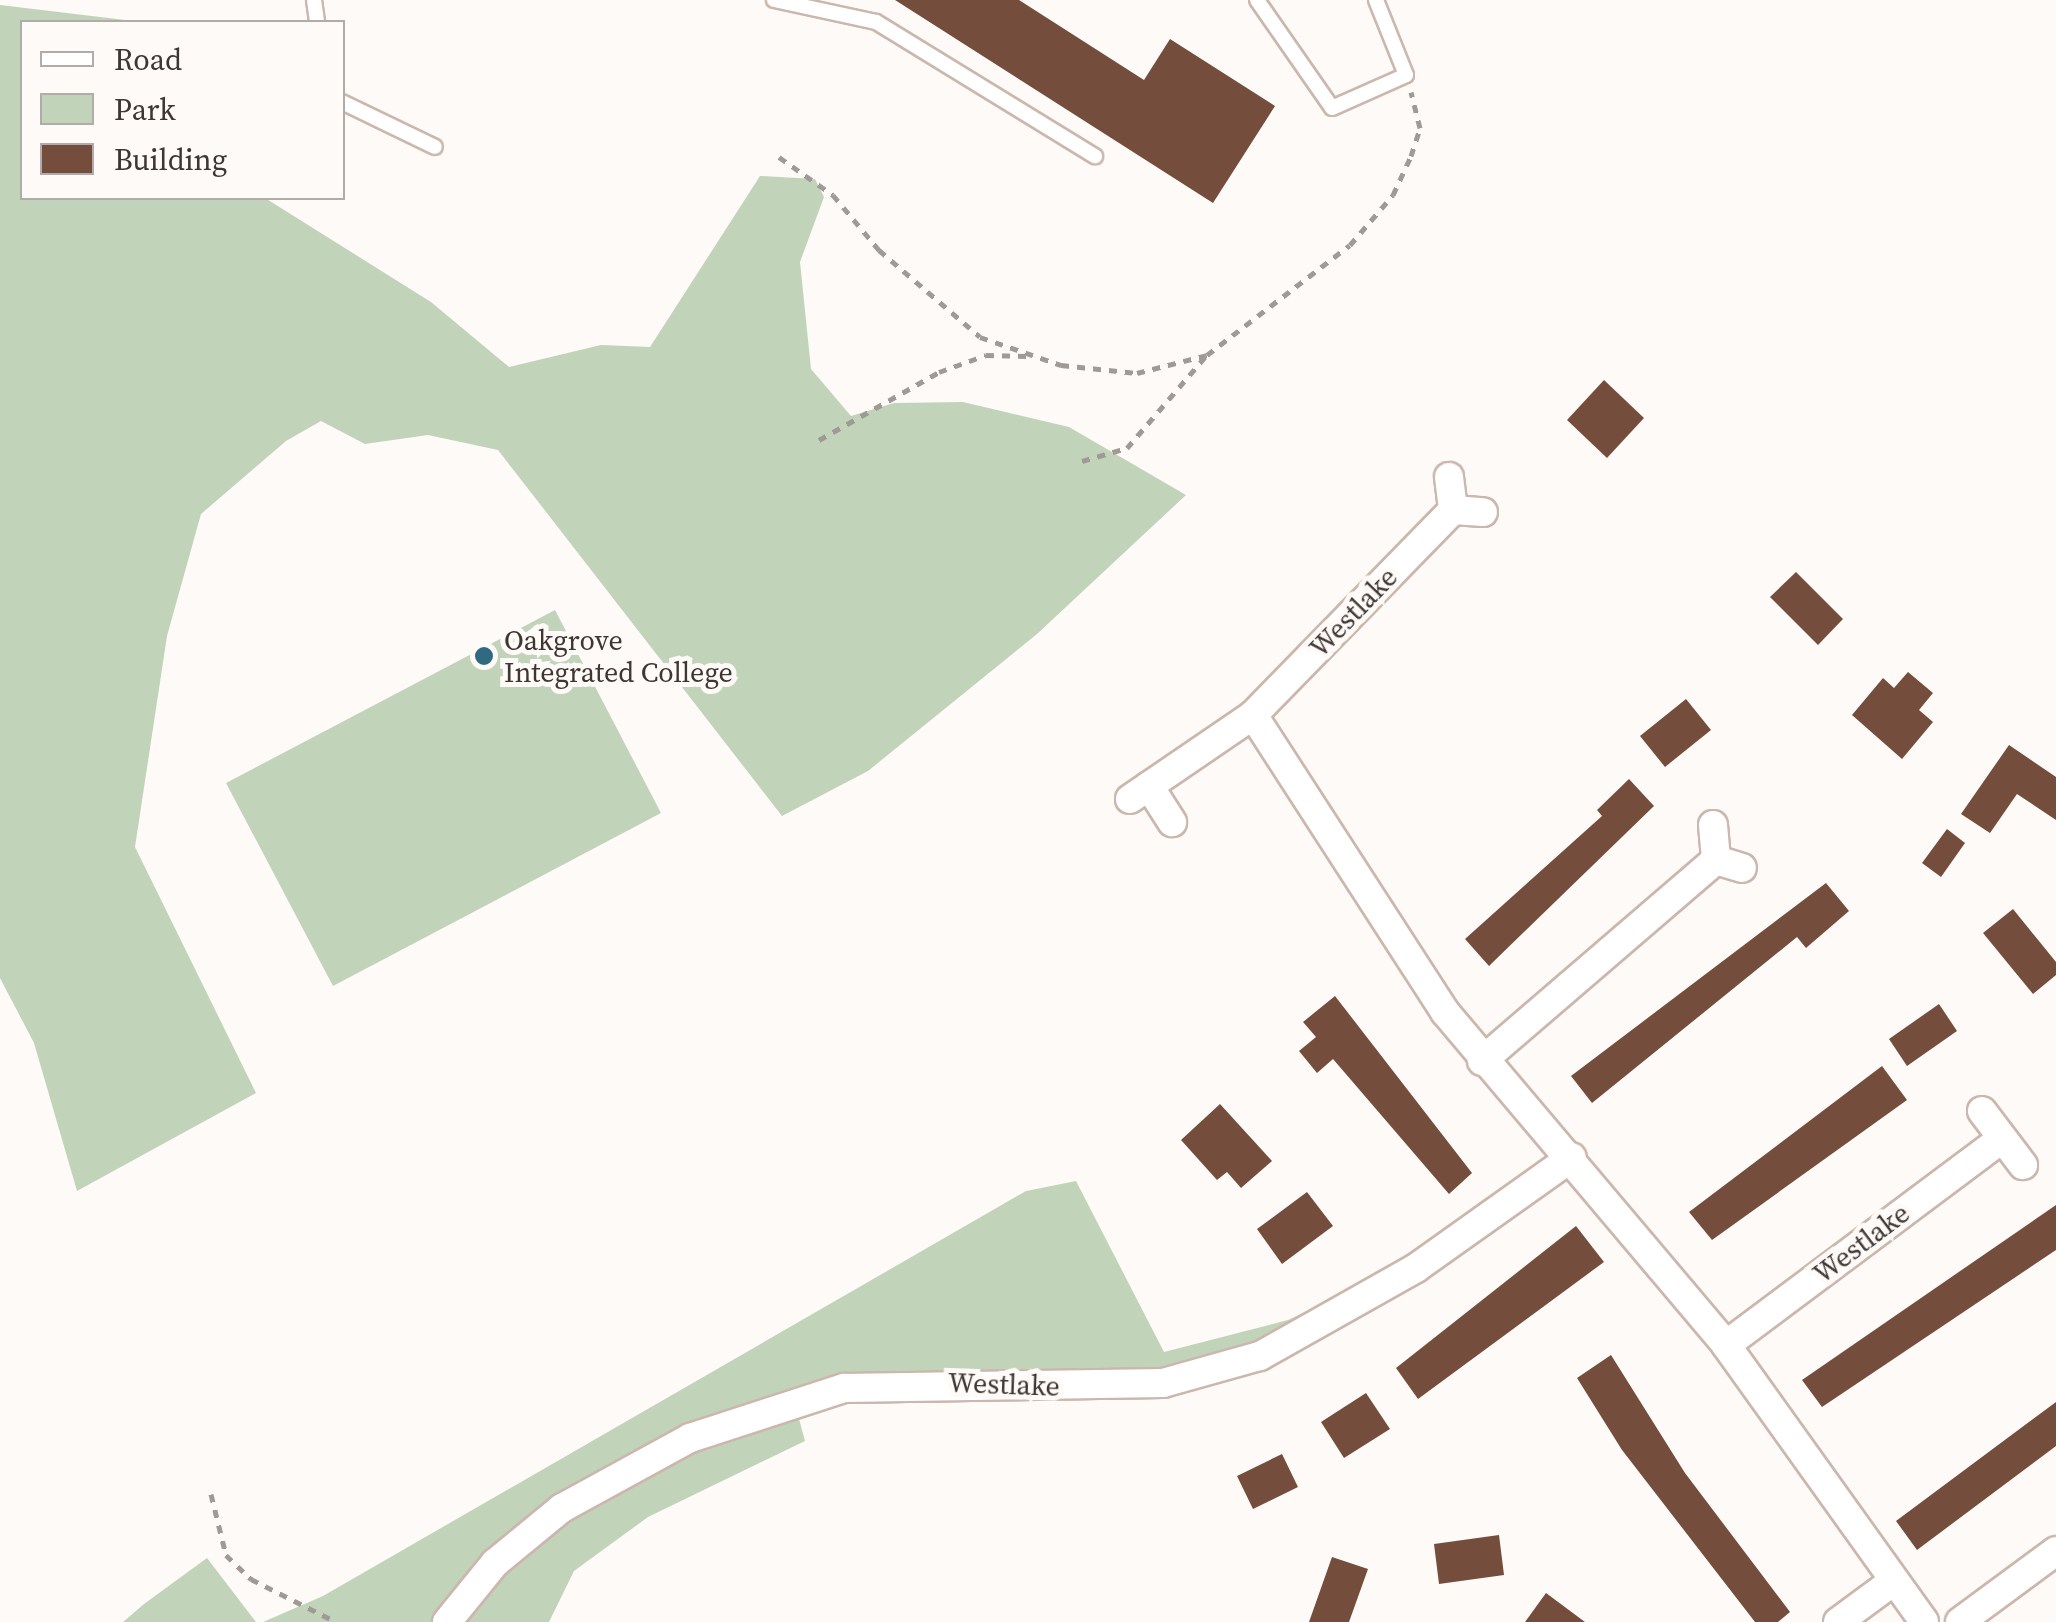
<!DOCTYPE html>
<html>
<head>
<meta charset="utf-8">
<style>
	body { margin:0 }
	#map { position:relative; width:2056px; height:1622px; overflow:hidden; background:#fefaf8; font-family:"Source Serif 4",serif }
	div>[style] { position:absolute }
	.green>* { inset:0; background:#c1d4b9 }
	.building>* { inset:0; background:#744d3c }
	.path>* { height:5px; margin-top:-2.5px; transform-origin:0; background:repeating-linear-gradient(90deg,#a09a97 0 8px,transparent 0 16px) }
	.roads { filter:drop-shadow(2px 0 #cbb7ad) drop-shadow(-2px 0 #cbb7ad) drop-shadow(0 2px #cbb7ad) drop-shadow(0 -2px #cbb7ad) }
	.service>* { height:14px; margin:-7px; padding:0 7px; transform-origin:7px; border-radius:7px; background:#fff }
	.minor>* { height:28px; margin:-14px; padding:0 14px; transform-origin:14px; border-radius:14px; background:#fff }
	.dots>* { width:28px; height:28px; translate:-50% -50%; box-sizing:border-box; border:5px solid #fefaf8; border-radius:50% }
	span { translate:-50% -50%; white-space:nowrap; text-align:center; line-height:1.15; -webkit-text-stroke:10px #fefaf8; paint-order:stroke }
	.street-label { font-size:28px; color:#3e3632 }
	.poi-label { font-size:28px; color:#3e3632 }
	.left { translate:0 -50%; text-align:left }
	.legend { position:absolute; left:20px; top:20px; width:325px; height:180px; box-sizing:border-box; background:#fefaf8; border:2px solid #b1aca9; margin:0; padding:12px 18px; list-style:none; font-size:30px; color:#3e3632 }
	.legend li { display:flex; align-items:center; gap:20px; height:50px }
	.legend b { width:50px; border:2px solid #b1aca9 }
</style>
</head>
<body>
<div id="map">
	<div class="green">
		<div style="clip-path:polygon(0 5px,142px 22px,22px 22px,22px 198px,265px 198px,431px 302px,509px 367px,601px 345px,650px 347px,760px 176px,815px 179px,824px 197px,800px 262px,811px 369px,851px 416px,894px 403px,963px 402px,1069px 427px,1186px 495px,1037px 634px,868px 771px,782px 816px,498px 450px,428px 435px,365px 444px,321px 421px,286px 441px,201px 514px,167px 636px,135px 847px,256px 1093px,77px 1191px,34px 1043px,0 978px)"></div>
		<div style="clip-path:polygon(555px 610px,661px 813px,333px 986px,226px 783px)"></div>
		<div style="clip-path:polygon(1076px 1181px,1164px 1352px,1288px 1320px,1371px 1282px,1260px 1344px,1182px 1367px,764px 1409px,799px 1419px,805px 1441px,648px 1517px,574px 1571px,549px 1622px,263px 1622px,323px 1596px,1026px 1191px)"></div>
		<div style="clip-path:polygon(207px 1558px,256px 1622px,123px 1622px,144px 1604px)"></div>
	</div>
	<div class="building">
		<div style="clip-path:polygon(895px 0,1019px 0,1144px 80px,1170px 39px,1275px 106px,1213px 203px)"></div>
		<div style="clip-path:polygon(1604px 380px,1644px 418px,1607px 458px,1567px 420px)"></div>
		<div style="clip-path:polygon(1796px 572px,1843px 619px,1818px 645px,1770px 597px)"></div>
		<div style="clip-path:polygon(1908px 672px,1933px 693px,1919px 710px,1933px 722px,1902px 759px,1852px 715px,1883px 678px,1894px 688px)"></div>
		<div style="clip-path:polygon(1686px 699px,1711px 730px,1665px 767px,1640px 736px)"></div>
		<div style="clip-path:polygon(2009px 745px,2056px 777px,2056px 820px,2017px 794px,1990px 833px,1961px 814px)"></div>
		<div style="clip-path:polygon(1629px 779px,1654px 806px,1489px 966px,1465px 939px,1602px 816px,1597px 810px)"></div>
		<div style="clip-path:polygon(1947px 829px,1965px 843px,1941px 877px,1922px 863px)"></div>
		<div style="clip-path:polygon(1826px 883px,1849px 911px,1806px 948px,1797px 937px,1592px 1103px,1571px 1076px)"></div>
		<div style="clip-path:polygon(2013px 909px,2056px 962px,2056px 975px,2033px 994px,1983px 933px)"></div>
		<div style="clip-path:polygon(1335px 996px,1472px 1173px,1449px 1194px,1333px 1059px,1317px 1073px,1299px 1051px,1316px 1037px,1303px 1022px)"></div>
		<div style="clip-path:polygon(1939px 1004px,1957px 1031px,1907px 1066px,1889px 1039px)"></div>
		<div style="clip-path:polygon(1882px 1066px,1907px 1100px,1712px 1240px,1689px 1212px)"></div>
		<div style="clip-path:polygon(1220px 1104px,1272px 1161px,1241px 1188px,1227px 1172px,1217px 1180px,1181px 1140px)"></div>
		<div style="clip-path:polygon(1307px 1192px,1333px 1226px,1282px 1264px,1257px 1229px)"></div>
		<div style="clip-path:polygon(2056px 1205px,2056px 1250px,1822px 1407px,1802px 1380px)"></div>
		<div style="clip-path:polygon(1576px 1226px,1604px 1262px,1418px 1399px,1396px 1368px)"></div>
		<div style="clip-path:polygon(1611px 1355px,1685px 1473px,1790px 1612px,1778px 1622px,1755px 1622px,1622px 1450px,1577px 1378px)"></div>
		<div style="clip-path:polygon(1366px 1393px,1390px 1429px,1344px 1458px,1321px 1422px)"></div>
		<div style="clip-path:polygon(2056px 1402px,2056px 1446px,1917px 1550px,1896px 1521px)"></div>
		<div style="clip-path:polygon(1282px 1454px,1298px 1487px,1253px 1509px,1237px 1476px)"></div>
		<div style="clip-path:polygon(1499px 1535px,1504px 1575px,1439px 1584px,1434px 1544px)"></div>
		<div style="clip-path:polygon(1332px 1557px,1368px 1569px,1349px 1622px,1309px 1622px)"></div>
		<div style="clip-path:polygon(1546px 1593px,1585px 1622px,1525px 1622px)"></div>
	</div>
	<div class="path">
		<div style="left:779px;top:157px;width:66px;rotate:35.1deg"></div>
		<div style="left:833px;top:195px;width:72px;rotate:50.1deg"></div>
		<div style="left:879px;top:250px;width:133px;rotate:40.7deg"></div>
		<div style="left:980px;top:337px;width:86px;rotate:19.1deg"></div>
		<div style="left:1061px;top:365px;width:76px;rotate:6deg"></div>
		<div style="left:1137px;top:373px;width:72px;rotate:-14.4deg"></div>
		<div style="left:1207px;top:355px;width:180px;rotate:-37.6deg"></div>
		<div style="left:1350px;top:245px;width:66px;rotate:-49.3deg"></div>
		<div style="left:1393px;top:195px;width:43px;rotate:-65.2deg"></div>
		<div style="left:1411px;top:156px;width:29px;rotate:-72deg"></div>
		<div style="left:1420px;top:128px;width:37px;rotate:-104deg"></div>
		<div style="left:819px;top:440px;width:138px;rotate:-29.5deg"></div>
		<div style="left:939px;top:372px;width:50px;rotate:-19.9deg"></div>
		<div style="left:986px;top:355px;width:42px;rotate:1.4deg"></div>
		<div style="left:1082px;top:461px;width:47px;rotate:-16.1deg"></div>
		<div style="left:1127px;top:448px;width:120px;rotate:-49.4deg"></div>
		<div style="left:211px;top:1494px;width:63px;rotate:76.2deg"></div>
		<div style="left:226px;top:1555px;width:35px;rotate:44deg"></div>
		<div style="left:251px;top:1579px;width:95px;rotate:26.8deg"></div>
	</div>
	<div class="roads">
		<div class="service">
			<div style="left:314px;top:0;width:22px;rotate:82deg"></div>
			<div style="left:774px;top:0;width:104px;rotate:12.2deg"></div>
			<div style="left:876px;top:22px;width:257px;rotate:31.5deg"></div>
			<div style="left:1257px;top:0;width:131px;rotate:55.2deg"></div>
			<div style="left:1332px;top:108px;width:81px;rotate:-24deg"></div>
			<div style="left:1406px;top:75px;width:81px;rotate:-111.8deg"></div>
			<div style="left:342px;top:102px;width:103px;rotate:25.8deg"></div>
		</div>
		<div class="minor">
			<div style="left:1449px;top:477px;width:33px;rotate:83deg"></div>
			<div style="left:1253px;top:715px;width:354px;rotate:57.1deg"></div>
			<div style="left:1445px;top:1012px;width:436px;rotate:49.8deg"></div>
			<div style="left:1726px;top:1345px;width:340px;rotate:54.4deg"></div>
			<div style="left:1149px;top:786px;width:43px;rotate:57.4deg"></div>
			<div style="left:1130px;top:799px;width:149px;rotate:-34.3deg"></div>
			<div style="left:1253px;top:715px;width:286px;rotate:-45.7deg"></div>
			<div style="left:1453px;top:510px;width:30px;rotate:4deg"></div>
			<div style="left:1713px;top:825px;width:35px;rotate:85deg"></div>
			<div style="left:1716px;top:860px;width:27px;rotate:17deg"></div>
			<div style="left:1482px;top:1061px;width:308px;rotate:-40.7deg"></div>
			<div style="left:1982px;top:1111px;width:68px;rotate:52.8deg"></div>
			<div style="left:1726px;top:1345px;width:339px;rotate:-36.8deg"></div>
			<div style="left:447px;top:1622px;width:76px;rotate:-50.9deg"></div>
			<div style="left:495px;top:1563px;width:87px;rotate:-39.4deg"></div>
			<div style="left:562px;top:1508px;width:146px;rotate:-28.7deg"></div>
			<div style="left:690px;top:1438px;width:162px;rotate:-18deg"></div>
			<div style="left:844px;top:1388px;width:319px;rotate:-0.9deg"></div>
			<div style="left:1163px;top:1383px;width:101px;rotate:-15.6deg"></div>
			<div style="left:1260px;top:1356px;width:179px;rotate:-29.4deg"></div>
			<div style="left:1416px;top:1268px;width:191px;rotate:-35.4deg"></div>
			<div style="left:1838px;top:1622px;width:67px;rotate:-36.5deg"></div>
			<div style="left:1960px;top:1622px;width:119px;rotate:-36.5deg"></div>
		</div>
	</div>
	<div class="dots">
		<div style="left:484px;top:656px;background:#2f6982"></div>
	</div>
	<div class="street-label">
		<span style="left:1353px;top:612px;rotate:-46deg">Westlake</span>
		<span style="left:1861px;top:1243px;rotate:-37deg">Westlake</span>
		<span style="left:1004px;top:1384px;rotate:2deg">Westlake</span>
	</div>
	<div class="poi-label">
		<span class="left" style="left:504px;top:656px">Oakgrove<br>Integrated College</span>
	</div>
	<ul class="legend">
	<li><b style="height:12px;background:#fff"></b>Road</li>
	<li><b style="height:28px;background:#c1d4b9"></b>Park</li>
	<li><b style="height:28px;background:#744d3c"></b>Building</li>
	</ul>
</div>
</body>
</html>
